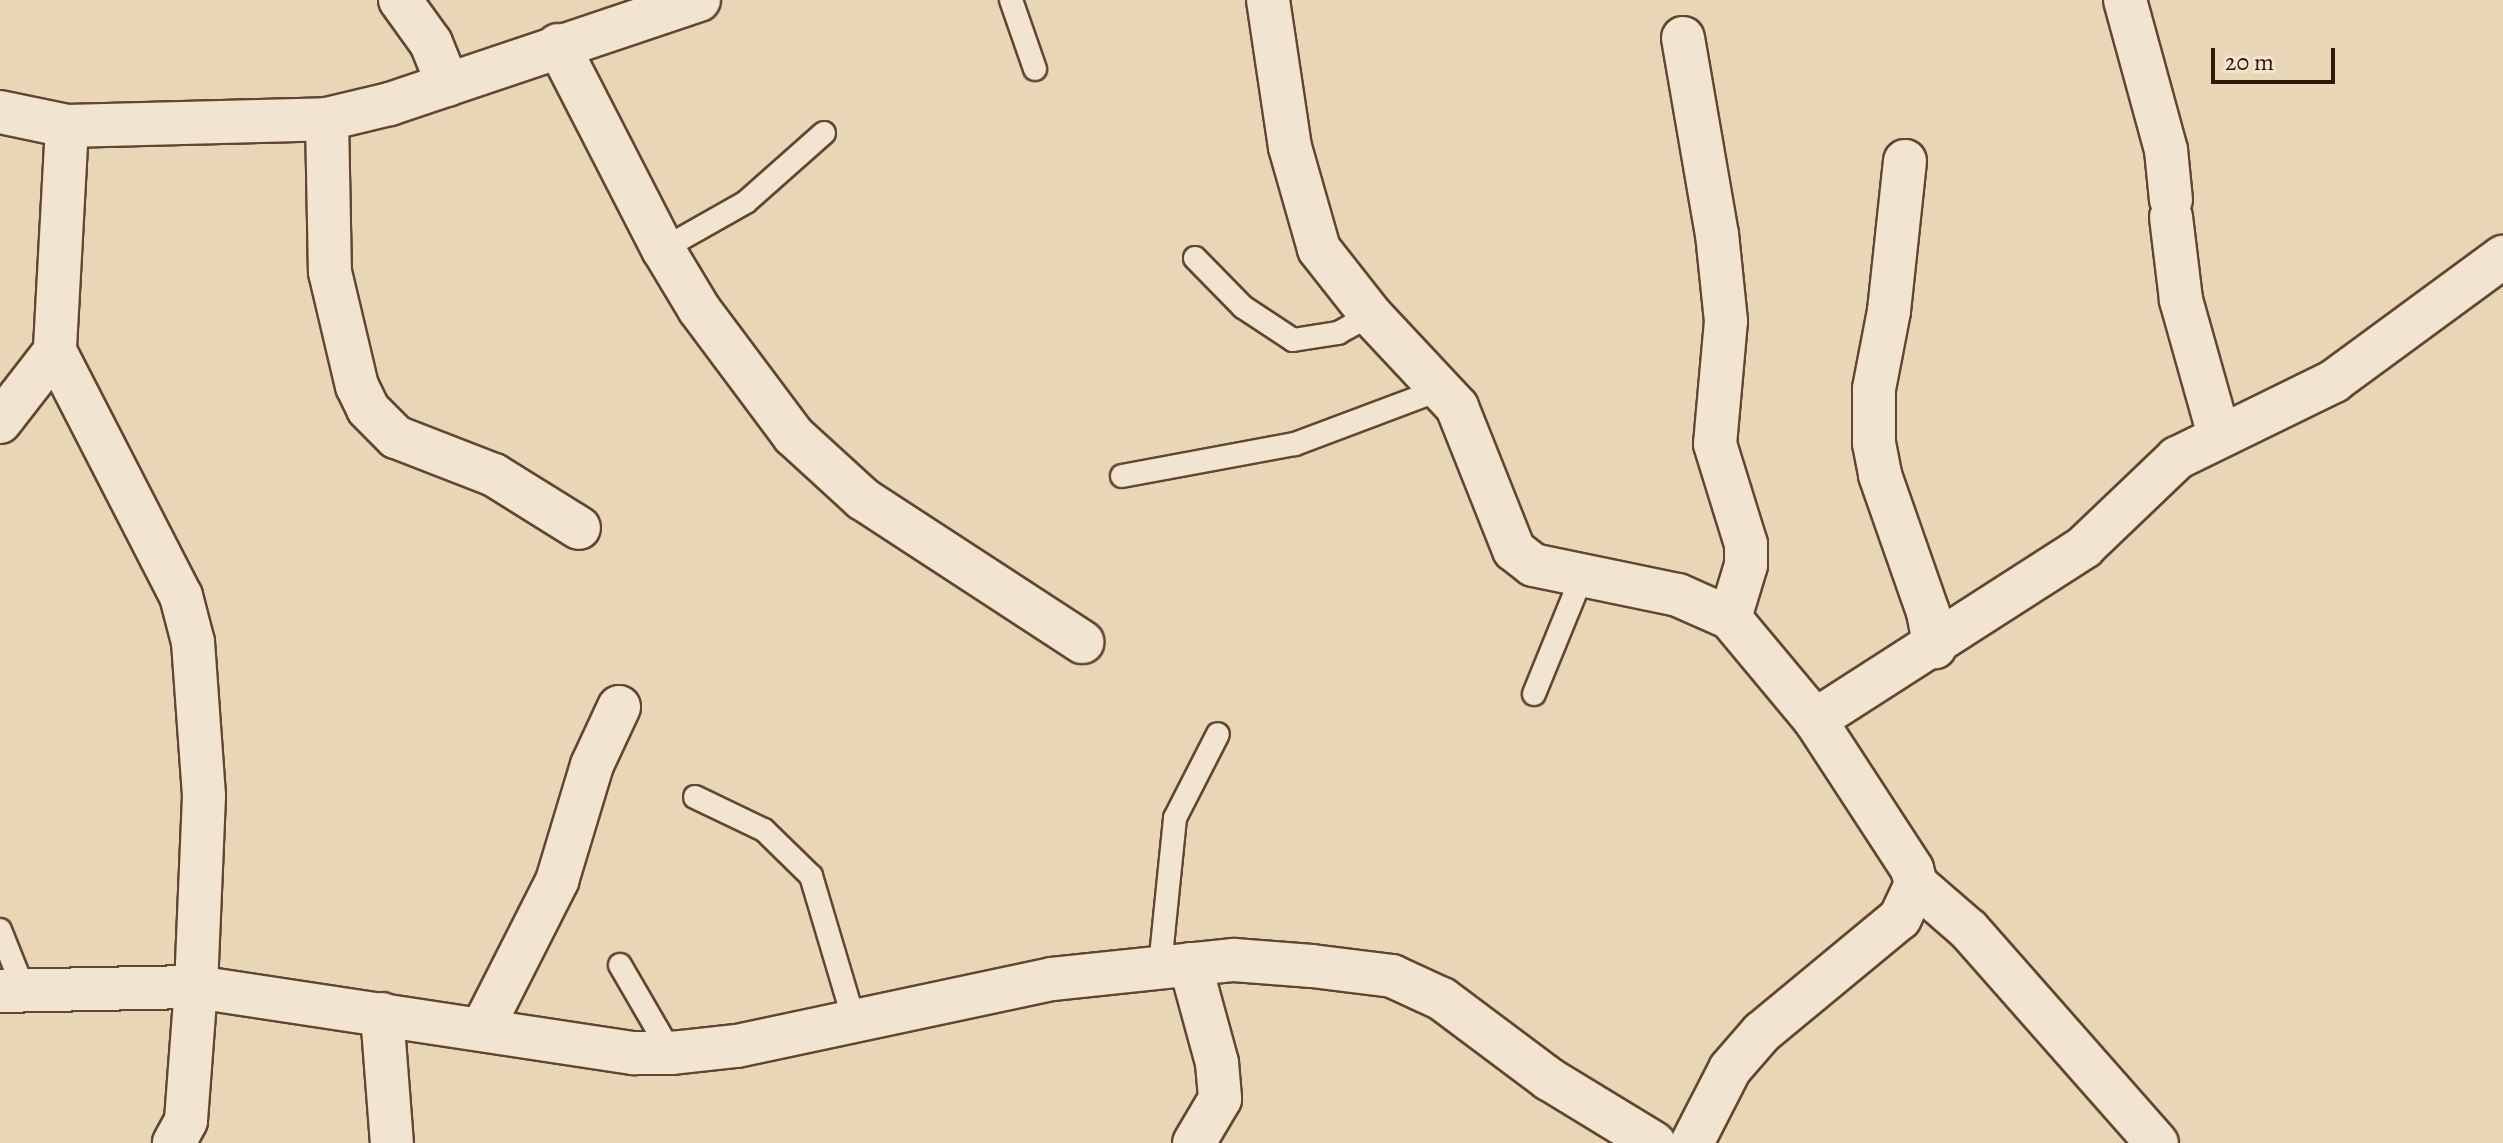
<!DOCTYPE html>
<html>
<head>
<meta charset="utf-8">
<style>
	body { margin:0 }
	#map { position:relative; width:2503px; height:1143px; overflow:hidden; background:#e9d6b7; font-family:Alegreya,serif }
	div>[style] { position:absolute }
	.roads { filter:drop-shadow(2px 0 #60472e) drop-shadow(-2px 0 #60472e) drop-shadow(0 2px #60472e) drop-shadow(0 -2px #60472e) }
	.lane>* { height:22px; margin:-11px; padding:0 11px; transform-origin:11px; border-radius:11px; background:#f1e4d0 }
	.street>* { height:42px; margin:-21px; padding:0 21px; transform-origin:21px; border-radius:21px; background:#f1e4d0 }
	span { translate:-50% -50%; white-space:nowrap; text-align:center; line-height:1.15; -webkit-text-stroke:8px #f1e4d0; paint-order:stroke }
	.scale { position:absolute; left:2211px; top:48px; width:124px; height:36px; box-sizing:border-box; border:4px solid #331701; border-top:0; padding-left:10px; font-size:24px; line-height:28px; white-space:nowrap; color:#331701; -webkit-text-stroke:6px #f1e4d0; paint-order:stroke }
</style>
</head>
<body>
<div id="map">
	<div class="roads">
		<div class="lane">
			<div style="left:1011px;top:0;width:73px;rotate:70.8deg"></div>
			<div style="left:663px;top:249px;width:95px;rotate:-29.5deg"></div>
			<div style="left:746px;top:202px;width:104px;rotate:-41.5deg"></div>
			<div style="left:1195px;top:258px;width:69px;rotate:45.6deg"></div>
			<div style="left:1243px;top:307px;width:60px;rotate:33.4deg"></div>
			<div style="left:1293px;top:340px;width:46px;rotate:-8.8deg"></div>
			<div style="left:1338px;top:333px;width:38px;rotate:-29deg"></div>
			<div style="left:1122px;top:476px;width:176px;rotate:-10.5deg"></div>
			<div style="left:1295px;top:444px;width:156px;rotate:-20.6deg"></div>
			<div style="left:1534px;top:694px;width:124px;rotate:-67.8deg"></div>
			<div style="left:695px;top:797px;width:76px;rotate:25.6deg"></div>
			<div style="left:764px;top:830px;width:66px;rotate:44.4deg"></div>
			<div style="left:811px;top:876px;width:150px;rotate:73.4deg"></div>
			<div style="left:0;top:930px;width:65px;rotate:68.2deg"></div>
			<div style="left:620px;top:965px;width:102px;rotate:59.9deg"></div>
			<div style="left:1160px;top:966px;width:149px;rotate:-84.2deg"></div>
			<div style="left:1175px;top:818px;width:94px;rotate:-62.9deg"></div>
		</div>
		<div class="street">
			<div style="left:400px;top:0;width:53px;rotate:54.2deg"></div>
			<div style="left:431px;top:43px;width:45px;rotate:68deg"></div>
			<div style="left:1268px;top:0;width:149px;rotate:81.5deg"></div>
			<div style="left:1290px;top:147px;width:106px;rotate:74.1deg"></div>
			<div style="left:1319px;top:249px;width:84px;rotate:51.8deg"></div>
			<div style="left:1371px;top:315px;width:126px;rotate:46.9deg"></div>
			<div style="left:1457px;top:407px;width:154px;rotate:68.3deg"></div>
			<div style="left:1514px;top:550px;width:24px;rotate:38deg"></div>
			<div style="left:1533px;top:565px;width:148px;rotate:11.7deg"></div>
			<div style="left:1678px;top:595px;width:57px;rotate:23.9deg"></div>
			<div style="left:1730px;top:618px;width:133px;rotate:50.2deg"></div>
			<div style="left:1815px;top:720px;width:178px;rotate:56.9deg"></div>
			<div style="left:1912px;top:869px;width:16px;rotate:75deg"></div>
			<div style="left:1916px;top:884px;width:38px;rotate:115deg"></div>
			<div style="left:1900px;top:918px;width:179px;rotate:140.4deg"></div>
			<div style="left:1762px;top:1032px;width:49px;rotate:130.9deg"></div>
			<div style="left:1730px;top:1069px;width:83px;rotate:117.2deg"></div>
			<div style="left:2125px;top:0;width:156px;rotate:74.7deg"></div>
			<div style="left:2166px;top:150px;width:50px;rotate:84.3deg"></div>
			<div style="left:1683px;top:38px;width:199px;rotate:80.2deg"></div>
			<div style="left:1717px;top:234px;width:87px;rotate:84.1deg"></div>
			<div style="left:1726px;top:321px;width:123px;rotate:95.1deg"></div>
			<div style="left:1715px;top:444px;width:105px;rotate:72.8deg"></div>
			<div style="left:1746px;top:544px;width:21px;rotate:90deg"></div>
			<div style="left:1746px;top:565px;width:55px;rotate:106.8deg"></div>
			<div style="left:558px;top:45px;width:229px;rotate:62.8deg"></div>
			<div style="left:663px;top:249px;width:70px;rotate:59deg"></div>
			<div style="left:699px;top:309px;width:159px;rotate:53.2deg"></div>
			<div style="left:794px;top:436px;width:93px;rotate:42.4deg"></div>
			<div style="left:863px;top:499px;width:262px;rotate:33.1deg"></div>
			<div style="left:0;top:112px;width:68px;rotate:11.8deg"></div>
			<div style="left:67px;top:126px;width:260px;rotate:-1.5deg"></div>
			<div style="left:327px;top:119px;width:65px;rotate:-13.4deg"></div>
			<div style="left:390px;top:104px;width:326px;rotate:-18.6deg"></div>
			<div style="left:327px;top:119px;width:153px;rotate:88.9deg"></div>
			<div style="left:330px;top:272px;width:117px;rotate:76.7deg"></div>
			<div style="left:357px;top:386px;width:25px;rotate:64deg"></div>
			<div style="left:368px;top:409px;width:40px;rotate:45deg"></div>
			<div style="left:396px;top:437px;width:105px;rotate:21.2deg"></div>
			<div style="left:494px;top:475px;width:100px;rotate:31.9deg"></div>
			<div style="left:67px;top:126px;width:225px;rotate:93.1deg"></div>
			<div style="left:55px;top:351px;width:276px;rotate:62.8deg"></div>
			<div style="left:181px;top:596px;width:48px;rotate:75.4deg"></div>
			<div style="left:193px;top:642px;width:154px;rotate:85.9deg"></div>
			<div style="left:204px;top:796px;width:191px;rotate:92.4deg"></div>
			<div style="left:196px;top:987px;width:134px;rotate:94.3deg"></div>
			<div style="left:186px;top:1121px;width:25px;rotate:119deg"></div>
			<div style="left:1905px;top:161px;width:151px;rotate:96.1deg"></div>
			<div style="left:1889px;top:311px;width:79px;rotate:100.9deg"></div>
			<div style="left:1874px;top:389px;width:54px;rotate:90deg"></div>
			<div style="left:1874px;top:443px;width:33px;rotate:79deg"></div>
			<div style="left:1880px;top:475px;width:145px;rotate:70.7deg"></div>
			<div style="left:1928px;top:612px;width:36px;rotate:79deg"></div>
			<div style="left:2171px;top:217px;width:84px;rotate:83.1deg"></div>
			<div style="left:2181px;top:300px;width:140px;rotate:74.3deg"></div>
			<div style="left:0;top:422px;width:90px;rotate:-52.2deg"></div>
			<div style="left:1815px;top:720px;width:320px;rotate:-32.7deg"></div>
			<div style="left:2084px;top:547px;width:129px;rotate:-43.7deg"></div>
			<div style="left:2177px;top:458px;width:175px;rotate:-26.1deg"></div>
			<div style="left:2334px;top:381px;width:210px;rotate:-36.3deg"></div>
			<div style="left:1916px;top:884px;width:70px;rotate:41deg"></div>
			<div style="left:1969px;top:930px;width:284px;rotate:48.6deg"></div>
			<div style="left:1190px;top:964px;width:103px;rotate:74.7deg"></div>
			<div style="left:1217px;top:1063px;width:36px;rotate:85deg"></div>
			<div style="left:1220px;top:1099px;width:51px;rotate:120.6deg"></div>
			<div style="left:0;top:991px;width:196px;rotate:-1.2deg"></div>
			<div style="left:196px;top:987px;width:443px;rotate:8.6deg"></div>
			<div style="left:634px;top:1053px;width:37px"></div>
			<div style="left:671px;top:1053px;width:66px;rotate:-6.1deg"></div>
			<div style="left:737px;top:1046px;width:322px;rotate:-12deg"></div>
			<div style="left:1052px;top:979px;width:183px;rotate:-6deg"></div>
			<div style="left:1234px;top:960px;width:78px;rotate:4.4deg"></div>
			<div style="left:1312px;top:966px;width:81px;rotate:7.1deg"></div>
			<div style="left:1392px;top:976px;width:55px;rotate:24.7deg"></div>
			<div style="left:1442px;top:999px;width:134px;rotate:36.8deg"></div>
			<div style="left:1549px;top:1079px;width:123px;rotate:31.4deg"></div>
			<div style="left:382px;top:1014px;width:129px;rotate:85.6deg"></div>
			<div style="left:483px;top:1027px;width:164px;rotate:-63.1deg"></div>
			<div style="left:557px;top:881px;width:121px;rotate:-73.2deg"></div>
			<div style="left:592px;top:765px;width:64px;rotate:-65deg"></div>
		</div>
	</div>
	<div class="scale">20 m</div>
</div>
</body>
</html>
